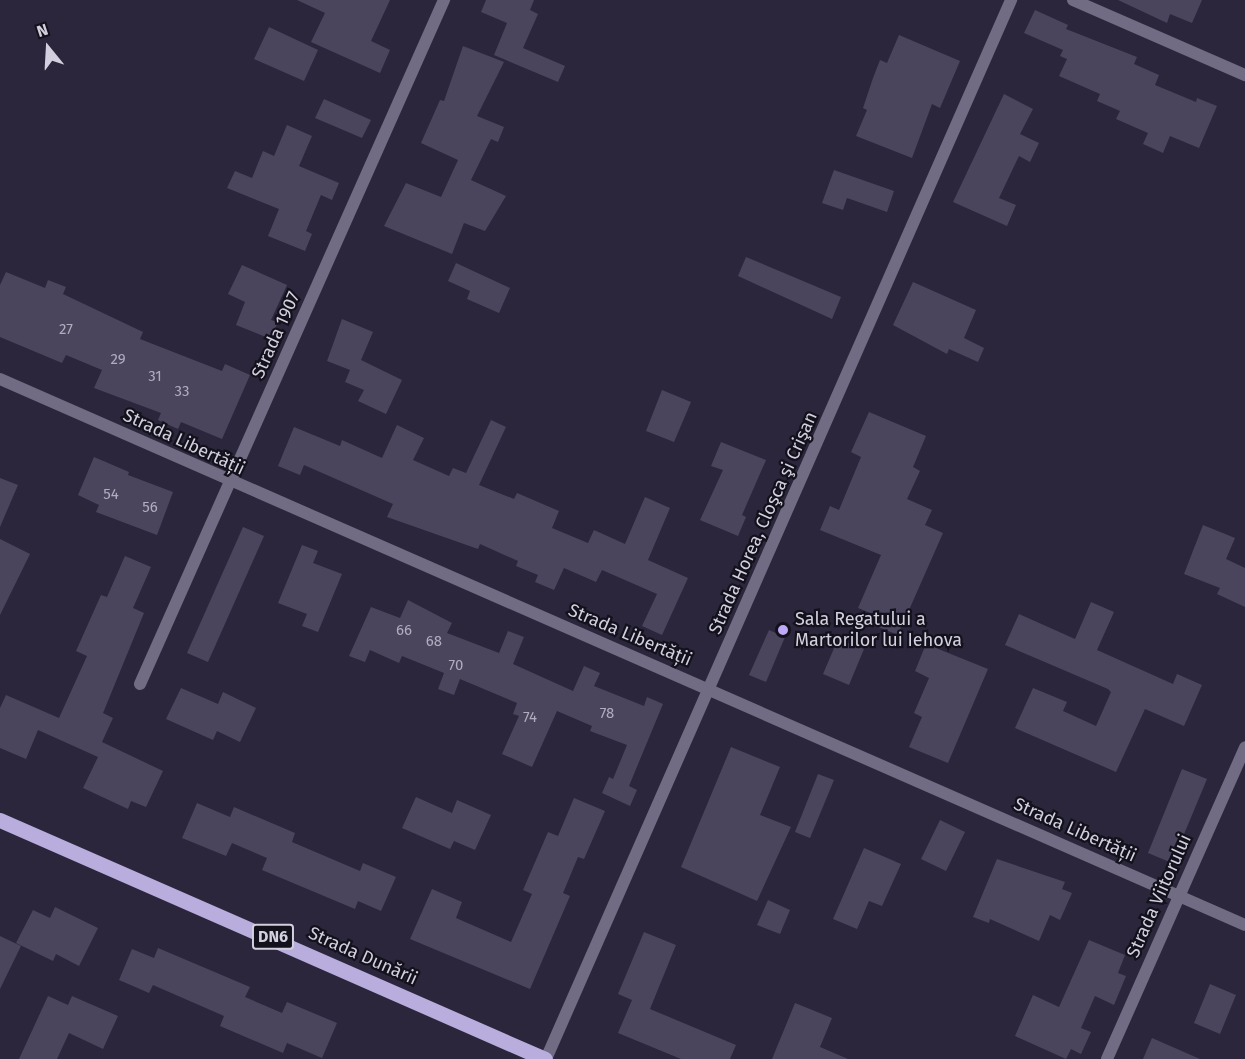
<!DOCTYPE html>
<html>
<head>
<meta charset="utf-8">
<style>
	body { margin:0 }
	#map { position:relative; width:1245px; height:1059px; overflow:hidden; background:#2c263c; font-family:"Fira Sans",sans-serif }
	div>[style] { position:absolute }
	.building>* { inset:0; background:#4a445d }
	.minor>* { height:12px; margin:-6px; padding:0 6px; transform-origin:6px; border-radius:6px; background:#716c83 }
	.primary>* { height:15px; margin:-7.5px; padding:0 7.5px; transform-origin:7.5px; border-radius:7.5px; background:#b8addd }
	.dots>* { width:16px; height:16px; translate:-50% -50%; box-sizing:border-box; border:3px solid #13111b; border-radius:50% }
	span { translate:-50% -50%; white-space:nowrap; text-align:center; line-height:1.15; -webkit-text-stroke:4.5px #13111b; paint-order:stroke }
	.number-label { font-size:15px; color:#b1acbe }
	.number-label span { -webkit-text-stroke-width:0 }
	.shield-label span { padding:2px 4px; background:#13111b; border:2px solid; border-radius:4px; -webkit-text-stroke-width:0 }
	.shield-label { font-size:16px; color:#d3cfdf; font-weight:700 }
	.street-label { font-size:18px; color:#d3cfdf }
	.poi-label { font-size:18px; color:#d3cfdf }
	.left { translate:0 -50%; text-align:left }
	.north { position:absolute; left:18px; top:18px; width:60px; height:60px; -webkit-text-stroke:4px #13111b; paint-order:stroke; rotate:342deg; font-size:16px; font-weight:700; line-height:24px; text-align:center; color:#d3cfdf }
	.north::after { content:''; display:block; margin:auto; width:21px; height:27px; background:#d3cfdf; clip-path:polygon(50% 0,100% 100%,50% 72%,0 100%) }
</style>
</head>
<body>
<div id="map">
	<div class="building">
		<div style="clip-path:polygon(297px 0,390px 0,371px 41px,390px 50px,380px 73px,311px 42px,325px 13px)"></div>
		<div style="clip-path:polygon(486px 0,534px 0,530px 10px,538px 14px,523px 48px,565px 66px,558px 82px,494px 55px,507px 23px,481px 12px)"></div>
		<div style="clip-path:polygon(1118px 0,1202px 0,1192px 23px,1170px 14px,1167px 23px)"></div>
		<div style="clip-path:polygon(1035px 10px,1068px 25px,1066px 29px,1137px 57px,1134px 64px,1159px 75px,1155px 85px,1196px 102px,1197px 98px,1217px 106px,1199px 148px,1170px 136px,1163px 153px,1143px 144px,1148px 133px,1116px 119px,1120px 111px,1097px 101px,1100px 94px,1059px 76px,1067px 59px,1060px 56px,1063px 50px,1024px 33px)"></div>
		<div style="clip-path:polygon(269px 27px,318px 50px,304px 81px,254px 59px)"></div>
		<div style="clip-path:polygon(899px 35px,960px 61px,940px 108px,932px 104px,912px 158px,856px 136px,867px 110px,863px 108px,873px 78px,880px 60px,887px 63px)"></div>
		<div style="clip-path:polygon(463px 46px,504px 62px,477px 116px,504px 127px,498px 142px,491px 139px,471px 180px,506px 196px,485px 231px,464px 223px,452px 254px,384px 226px,406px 183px,441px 197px,458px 160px,421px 143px,440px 100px,444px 101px)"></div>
		<div style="clip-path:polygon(1004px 94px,1033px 109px,1020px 134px,1039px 143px,1030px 162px,1019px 156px,999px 198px,1016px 205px,1007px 226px,953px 202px)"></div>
		<div style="clip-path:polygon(324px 99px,371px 120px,362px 138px,315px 118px)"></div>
		<div style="clip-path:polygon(287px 125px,312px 136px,299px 166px,339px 183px,332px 200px,321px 195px,306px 231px,312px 234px,305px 251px,268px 236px,279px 209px,227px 188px,235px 171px,252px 178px,263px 151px,274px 156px)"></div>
		<div style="clip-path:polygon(834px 170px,894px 191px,887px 212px,847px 198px,843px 210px,822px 203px)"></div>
		<div style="clip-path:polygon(746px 257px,841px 297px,832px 319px,738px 276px)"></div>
		<div style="clip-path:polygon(456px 263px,510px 288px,499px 313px,467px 299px,470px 291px,448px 281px)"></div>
		<div style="clip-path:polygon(242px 265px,287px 285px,271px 320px,278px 322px,271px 339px,236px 325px,245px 302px,228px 294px)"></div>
		<div style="clip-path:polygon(6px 272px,45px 288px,48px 280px,66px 287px,63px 294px,143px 332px,140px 339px,222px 371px,225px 364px,250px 375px,222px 439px,181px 422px,178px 429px,158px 420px,161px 413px,94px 388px,102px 370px,66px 355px,62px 363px,0 337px,0 285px)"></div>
		<div style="clip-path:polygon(913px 282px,976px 310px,964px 338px,984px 348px,978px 362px,949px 349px,947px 354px,893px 325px)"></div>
		<div style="clip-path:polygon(342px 319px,373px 332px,361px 360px,402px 380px,386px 414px,358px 401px,364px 390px,345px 382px,350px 370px,327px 361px)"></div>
		<div style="clip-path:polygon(662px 390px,691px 402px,674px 442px,646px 431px)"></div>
		<div style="clip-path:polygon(869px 412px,926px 436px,913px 467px,920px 471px,907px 499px,932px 510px,925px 525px,943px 533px,898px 635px,871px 624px,875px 615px,858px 608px,881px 555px,820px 530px,830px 506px,839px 510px,861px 457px,851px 452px)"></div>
		<div style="clip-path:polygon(491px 420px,506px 427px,479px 485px,514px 499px,517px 493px,559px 511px,552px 528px,588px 543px,594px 530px,625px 544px,645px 497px,670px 508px,648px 560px,688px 578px,662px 635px,642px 626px,657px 594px,602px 570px,596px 582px,564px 568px,554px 590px,535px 582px,538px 575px,516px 566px,518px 561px,480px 544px,478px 549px,387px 517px,393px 504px,304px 465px,300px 475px,278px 466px,294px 427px,340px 446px,342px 440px,382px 458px,397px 425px,424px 438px,413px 460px,449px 476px,453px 468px,466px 473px)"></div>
		<div style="clip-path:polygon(721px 442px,766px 460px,742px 515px,746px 517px,738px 536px,700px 520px,723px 470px,711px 466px)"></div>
		<div style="clip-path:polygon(94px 457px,129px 472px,128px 475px,173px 492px,157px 535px,96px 512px,99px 505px,78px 495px)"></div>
		<div style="clip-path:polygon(0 478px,18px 485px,0 527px)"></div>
		<div style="clip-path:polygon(1203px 525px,1235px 538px,1226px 559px,1245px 568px,1245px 607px,1217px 594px,1220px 588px,1184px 574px)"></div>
		<div style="clip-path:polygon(243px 527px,264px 536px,208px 662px,187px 653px)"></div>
		<div style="clip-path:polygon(0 539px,30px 554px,0 615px)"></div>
		<div style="clip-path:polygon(302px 545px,318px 551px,313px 563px,342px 574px,318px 632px,302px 626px,307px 614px,278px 603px)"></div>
		<div style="clip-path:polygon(125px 556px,151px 567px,133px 608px,144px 613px,103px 713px,113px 718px,102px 742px,163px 771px,146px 807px,131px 801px,128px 809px,83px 788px,98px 757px,38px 730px,26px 759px,0 748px,0 708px,6px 695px,59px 718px,87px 656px,76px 651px,101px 595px,107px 597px)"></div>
		<div style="clip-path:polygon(408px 600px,452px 623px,447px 633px,499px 653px,508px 631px,524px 637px,513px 664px,573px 691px,584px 666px,600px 673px,594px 686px,644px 706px,647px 697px,663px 704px,629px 786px,637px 790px,630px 806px,602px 793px,609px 777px,613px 779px,627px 745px,590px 731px,592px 726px,557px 711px,532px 767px,502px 754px,519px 716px,513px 714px,517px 703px,460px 679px,454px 695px,438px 689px,444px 673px,402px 656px,399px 663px,370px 650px,365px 662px,349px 656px,371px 607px,400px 618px)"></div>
		<div style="clip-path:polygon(1091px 602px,1114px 612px,1097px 650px,1173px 684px,1177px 674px,1202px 685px,1184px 726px,1145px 709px,1116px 772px,1015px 728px,1033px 688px,1067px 702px,1063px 711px,1096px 726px,1111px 692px,1108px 689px,1005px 645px,1019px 614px,1075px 639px)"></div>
		<div style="clip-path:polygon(769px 630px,785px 637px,766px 682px,749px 675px)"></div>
		<div style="clip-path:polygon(838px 639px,864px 649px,849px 685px,823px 674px)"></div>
		<div style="clip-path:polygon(926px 644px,988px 669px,948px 763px,909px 747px,922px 717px,914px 713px,929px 678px,915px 671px)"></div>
		<div style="clip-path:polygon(181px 688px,218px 704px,223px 692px,256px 708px,240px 742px,217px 731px,213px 740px,166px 719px)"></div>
		<div style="clip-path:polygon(731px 747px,780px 767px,760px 815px,791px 827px,757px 901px,681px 867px)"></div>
		<div style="clip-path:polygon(1182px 769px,1207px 779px,1172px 863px,1148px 853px)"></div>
		<div style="clip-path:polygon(818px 774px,834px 780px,810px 838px,795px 832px)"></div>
		<div style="clip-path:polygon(416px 797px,452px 813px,457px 800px,491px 815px,475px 850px,454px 841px,450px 849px,402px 828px)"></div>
		<div style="clip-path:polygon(574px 798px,605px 811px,584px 859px,578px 857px,563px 893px,570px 896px,530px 989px,410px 939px,432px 889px,462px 902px,456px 918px,511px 942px,532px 894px,523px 890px,548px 832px,558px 836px)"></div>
		<div style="clip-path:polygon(197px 803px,230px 817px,234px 807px,295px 833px,292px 842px,360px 871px,363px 863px,396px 877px,381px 911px,358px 901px,355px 909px,262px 870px,267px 858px,232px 843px,226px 856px,182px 838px)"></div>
		<div style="clip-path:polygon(940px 820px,965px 832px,946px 871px,921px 859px)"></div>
		<div style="clip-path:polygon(864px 848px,901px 864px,882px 906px,869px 901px,857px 929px,833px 919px)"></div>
		<div style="clip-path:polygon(997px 859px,1065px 882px,1062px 889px,1072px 893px,1060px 920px,1050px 915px,1039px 941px,990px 919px,989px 923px,973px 917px)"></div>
		<div style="clip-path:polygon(768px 900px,790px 910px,780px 934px,757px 925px)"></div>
		<div style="clip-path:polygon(55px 907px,98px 928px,79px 966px,56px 954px,53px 961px,16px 943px,33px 910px,50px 918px)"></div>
		<div style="clip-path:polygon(644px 932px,676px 945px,650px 1009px,736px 1045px,730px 1059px,681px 1059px,618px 1033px,632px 1000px,618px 994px)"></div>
		<div style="clip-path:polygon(0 936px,21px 946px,0 989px)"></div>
		<div style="clip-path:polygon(1089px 940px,1125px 955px,1118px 973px,1126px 976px,1114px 1005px,1095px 996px,1081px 1028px,1091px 1032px,1081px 1054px,1071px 1049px,1066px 1059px,1015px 1036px,1033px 995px,1059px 1007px)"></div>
		<div style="clip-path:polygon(158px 948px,250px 987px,245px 997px,282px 1013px,287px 1002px,337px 1023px,322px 1058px,287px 1043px,283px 1053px,220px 1026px,224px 1016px,153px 985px,149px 993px,119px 980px,132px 949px,154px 958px)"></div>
		<div style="clip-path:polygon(1210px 984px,1236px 995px,1220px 1034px,1194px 1023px)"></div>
		<div style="clip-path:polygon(48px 996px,68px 1005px,72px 996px,118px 1016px,103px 1049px,69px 1033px,57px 1059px,19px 1059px)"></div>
		<div style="clip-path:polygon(795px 1003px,832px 1018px,820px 1047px,848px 1059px,772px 1059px)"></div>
		<div style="clip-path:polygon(1152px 1038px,1200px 1059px,1143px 1059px)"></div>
	</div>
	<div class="minor">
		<div style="left:1073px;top:0;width:188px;rotate:23.6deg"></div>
		<div style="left:0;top:379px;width:1359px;rotate:23.68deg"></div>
		<div style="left:140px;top:684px;width:749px;rotate:-66.04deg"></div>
		<div style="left:546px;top:1059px;width:1157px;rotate:-66.29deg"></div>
		<div style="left:1107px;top:1059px;width:341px;rotate:-66.1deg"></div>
	</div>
	<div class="primary">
		<div style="left:0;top:820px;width:595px;rotate:23.68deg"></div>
	</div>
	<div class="dots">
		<div style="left:783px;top:630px;background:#bda9f5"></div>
	</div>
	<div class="number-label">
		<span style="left:66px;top:330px">27</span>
		<span style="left:118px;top:360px">29</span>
		<span style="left:155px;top:377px">31</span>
		<span style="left:182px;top:392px">33</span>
		<span style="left:111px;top:495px">54</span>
		<span style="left:150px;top:508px">56</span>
		<span style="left:404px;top:631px">66</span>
		<span style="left:434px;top:642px">68</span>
		<span style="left:456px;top:666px">70</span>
		<span style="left:607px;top:714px">78</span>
		<span style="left:530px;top:718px">74</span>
	</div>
	<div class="shield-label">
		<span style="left:273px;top:937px">DN6</span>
	</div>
	<div class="street-label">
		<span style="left:276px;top:335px;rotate:-66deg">Strada 1907</span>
		<span style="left:184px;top:442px;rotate:25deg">Strada Libertății</span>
		<span style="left:763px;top:523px;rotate:-66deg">Strada Horea, Cloşca şi Crişan</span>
		<span style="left:630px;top:635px;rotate:23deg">Strada Libertății</span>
		<span style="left:1075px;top:830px;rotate:24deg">Strada Libertății</span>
		<span style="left:1159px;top:896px;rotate:-66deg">Strada Viitorului</span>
		<span style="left:363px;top:956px;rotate:24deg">Strada Dunării</span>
	</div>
	<div class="poi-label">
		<span class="left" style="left:795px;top:630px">Sala Regatului a<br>Martorilor lui Iehova</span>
	</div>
	<div class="north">N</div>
</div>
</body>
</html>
